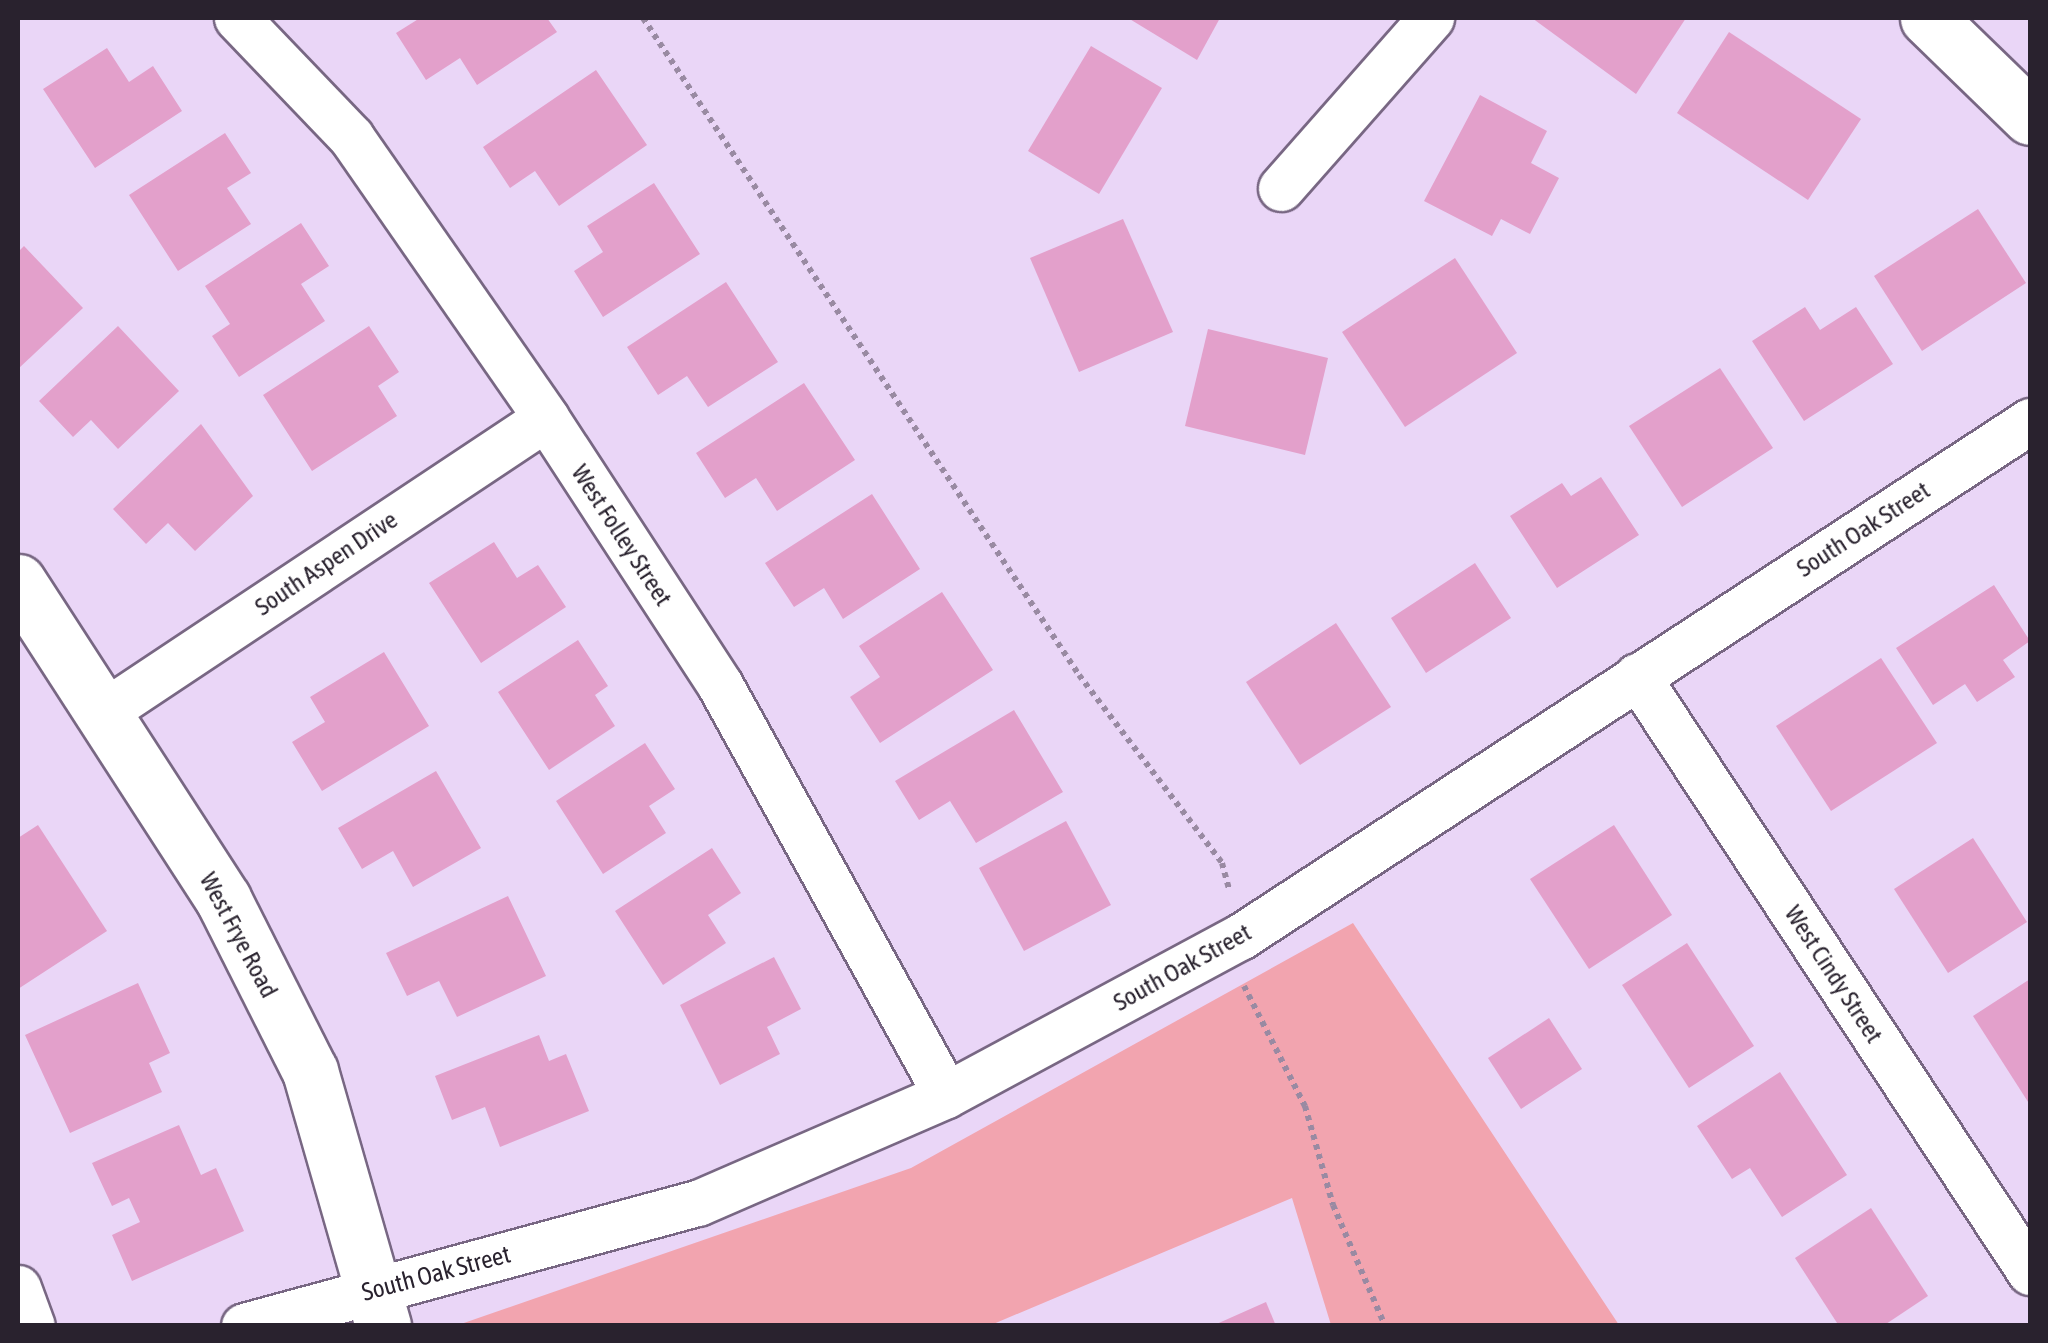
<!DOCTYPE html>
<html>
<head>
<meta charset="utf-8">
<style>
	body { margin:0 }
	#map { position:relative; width:2048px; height:1343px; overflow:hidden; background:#ead6f7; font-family:"Asap Condensed",sans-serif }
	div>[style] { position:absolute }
	.green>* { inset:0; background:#f2a4af }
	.building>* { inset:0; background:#e3a0cb }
	.path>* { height:6px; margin-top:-3px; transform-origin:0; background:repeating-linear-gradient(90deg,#998aa2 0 5px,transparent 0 10px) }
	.roads { filter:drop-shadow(2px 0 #786783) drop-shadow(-2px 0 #786783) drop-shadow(0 2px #786783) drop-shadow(0 -2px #786783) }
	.street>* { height:45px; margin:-22.5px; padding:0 22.5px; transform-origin:22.5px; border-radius:22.5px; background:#fff }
	.secondary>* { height:55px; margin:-27.5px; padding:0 27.5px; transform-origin:27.5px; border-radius:27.5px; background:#fff }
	span { translate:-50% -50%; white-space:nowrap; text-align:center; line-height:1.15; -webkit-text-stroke:9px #fff; paint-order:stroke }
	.street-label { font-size:25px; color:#29222e }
	.frame { position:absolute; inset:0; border:20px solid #29222e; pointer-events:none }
</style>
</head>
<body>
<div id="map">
	<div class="green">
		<div style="clip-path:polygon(1353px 923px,1619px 1325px,1331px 1325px,1292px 1198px,991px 1325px,458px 1325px,911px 1168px)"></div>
	</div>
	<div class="building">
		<div style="clip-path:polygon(420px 18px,547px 18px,557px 32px,477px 85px,460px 58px,426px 80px,396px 33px)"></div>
		<div style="clip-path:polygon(1128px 18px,1220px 18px,1197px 60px)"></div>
		<div style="clip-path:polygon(1532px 18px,1686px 18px,1636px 94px)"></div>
		<div style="clip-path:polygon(1729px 32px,1861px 119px,1808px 200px,1677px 113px)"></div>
		<div style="clip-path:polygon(1091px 46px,1162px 88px,1099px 194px,1028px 151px)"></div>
		<div style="clip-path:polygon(107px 48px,129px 82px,153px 66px,182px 111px,95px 168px,43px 89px)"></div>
		<div style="clip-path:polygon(596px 70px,647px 145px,559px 206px,535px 171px,510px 188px,483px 147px)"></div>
		<div style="clip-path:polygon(1480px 95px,1547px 131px,1531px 163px,1559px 178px,1530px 234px,1501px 219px,1492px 236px,1424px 201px)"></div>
		<div style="clip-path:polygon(225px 133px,251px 173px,227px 188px,251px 224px,178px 271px,129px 195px)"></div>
		<div style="clip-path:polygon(654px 183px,700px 254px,603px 317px,574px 271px,603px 252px,587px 226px)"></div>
		<div style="clip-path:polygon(1978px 209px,2026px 283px,1922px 351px,1874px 276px)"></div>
		<div style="clip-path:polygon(1123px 219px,1173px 332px,1079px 372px,1030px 258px)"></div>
		<div style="clip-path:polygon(301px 223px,329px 266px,301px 284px,325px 321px,239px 377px,212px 336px,230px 324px,205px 286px)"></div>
		<div style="clip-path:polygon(24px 246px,83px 308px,18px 369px,18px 252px)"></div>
		<div style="clip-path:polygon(1455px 258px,1517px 353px,1405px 427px,1342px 332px)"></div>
		<div style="clip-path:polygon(726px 282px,778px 362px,708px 407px,687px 376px,658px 395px,627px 347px)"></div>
		<div style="clip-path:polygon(1805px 307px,1820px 330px,1856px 307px,1893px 364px,1804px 421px,1752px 341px)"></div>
		<div style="clip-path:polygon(118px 326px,179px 391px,118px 449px,91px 420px,73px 437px,39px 401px)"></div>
		<div style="clip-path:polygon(369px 326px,399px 372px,378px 386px,397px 416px,312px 471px,263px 395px)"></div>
		<div style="clip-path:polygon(1208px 329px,1328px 358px,1305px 455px,1185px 426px)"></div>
		<div style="clip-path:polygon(1720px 368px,1773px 448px,1682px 507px,1629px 426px)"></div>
		<div style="clip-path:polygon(804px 383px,855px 460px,777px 511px,756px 478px,725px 498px,696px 453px)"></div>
		<div style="clip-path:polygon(201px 424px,253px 496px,195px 551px,168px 523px,146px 544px,113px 509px)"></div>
		<div style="clip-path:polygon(1601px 477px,1639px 535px,1557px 588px,1510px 516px,1562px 483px,1571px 496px)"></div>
		<div style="clip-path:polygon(872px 494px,920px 569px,843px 619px,824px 588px,794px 607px,765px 563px)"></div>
		<div style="clip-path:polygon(494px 542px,517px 578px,538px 565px,566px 607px,481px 663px,429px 583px)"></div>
		<div style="clip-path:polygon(1475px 563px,1511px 618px,1426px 673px,1391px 618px)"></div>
		<div style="clip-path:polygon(1994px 585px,2030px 641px,2003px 660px,2015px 677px,1977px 702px,1965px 684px,1933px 705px,1896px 648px)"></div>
		<div style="clip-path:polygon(942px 592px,993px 670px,880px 743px,850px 697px,880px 677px,859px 646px)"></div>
		<div style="clip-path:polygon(1336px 623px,1391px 707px,1300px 765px,1246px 682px)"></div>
		<div style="clip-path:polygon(578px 640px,608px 686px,595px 695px,615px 726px,549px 770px,498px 692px)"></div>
		<div style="clip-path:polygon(384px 652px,429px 726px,322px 791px,292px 742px,325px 722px,310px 697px)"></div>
		<div style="clip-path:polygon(1881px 658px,1937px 743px,1831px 811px,1776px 726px)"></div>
		<div style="clip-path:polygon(1014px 710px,1063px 792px,976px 843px,950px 801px,919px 820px,895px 781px)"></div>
		<div style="clip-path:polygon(645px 743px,675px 789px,649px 806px,666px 833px,603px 874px,556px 801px)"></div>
		<div style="clip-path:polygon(436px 771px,481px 848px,413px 887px,393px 851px,362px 869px,338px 828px)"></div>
		<div style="clip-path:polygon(1066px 821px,1111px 905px,1024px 951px,979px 868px)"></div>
		<div style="clip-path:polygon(38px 825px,107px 931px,18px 989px,18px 838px)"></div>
		<div style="clip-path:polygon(1614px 825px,1672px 915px,1589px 969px,1530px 879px)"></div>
		<div style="clip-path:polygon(1973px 838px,2027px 922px,1948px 973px,1894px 889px)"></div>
		<div style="clip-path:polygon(712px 848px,741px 893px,708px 915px,726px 943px,663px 985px,615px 911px)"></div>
		<div style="clip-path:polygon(508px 896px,546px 976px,457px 1017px,439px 981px,407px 996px,386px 953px)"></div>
		<div style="clip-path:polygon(1687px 943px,1754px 1046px,1689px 1088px,1622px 985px)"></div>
		<div style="clip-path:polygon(774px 957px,801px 1009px,767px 1027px,780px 1054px,720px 1085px,680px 1005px)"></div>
		<div style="clip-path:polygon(2030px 979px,2030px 1105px,1973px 1016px)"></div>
		<div style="clip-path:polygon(138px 983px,170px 1053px,149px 1063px,162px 1092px,70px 1133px,25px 1035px)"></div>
		<div style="clip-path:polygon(1549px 1018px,1582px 1069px,1521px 1109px,1488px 1058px)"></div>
		<div style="clip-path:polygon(539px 1035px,549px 1061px,566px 1054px,589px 1111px,500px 1147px,485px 1107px,452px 1120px,435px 1076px)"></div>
		<div style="clip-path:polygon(1780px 1072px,1847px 1175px,1782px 1217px,1750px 1168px,1732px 1179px,1697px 1126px)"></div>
		<div style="clip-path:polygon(179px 1125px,201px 1175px,216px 1168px,244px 1231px,132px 1281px,112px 1235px,140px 1222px,129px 1198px,112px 1206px,92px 1163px)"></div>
		<div style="clip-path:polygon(1871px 1208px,1928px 1296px,1883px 1326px,1839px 1326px,1795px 1258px)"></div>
		<div style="clip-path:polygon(1266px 1302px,1276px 1326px,1212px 1326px)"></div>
	</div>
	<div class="path">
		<div style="left:643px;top:18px;width:789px;rotate:56.43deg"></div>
		<div style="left:1079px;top:675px;width:236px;rotate:52.7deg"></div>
		<div style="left:1222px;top:863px;width:28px;rotate:75deg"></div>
		<div style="left:1244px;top:986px;width:135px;rotate:63.1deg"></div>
		<div style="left:1305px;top:1106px;width:103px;rotate:74.2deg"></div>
		<div style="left:1333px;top:1205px;width:132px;rotate:66.7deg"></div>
	</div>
	<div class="roads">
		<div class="street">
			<div style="left:237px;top:18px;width:165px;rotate:46.2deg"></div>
			<div style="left:351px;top:137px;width:342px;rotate:55.2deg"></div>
			<div style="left:546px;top:418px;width:319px;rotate:56.9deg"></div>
			<div style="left:720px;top:685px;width:468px;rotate:61.1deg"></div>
			<div style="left:1281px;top:188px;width:227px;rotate:-48.6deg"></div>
			<div style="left:1637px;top:676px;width:714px;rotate:56.6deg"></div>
			<div style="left:107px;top:710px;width:527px;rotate:-33.63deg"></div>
			<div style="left:18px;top:1288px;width:40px;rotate:69.8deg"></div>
			<div style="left:244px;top:1326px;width:470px;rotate:-15.2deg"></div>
			<div style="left:698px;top:1203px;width:270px;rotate:-23.5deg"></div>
			<div style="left:946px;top:1095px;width:334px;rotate:-28.3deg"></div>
			<div style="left:1240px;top:937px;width:944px;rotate:-33.15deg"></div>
		</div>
		<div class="secondary">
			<div style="left:1928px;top:18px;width:142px;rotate:44.1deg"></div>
			<div style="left:18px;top:582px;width:378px;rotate:57.1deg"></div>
			<div style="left:223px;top:899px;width:193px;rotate:63.2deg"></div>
			<div style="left:310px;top:1071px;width:265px;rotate:74deg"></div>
		</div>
	</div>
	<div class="street-label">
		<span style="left:1863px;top:529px;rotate:-33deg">South Oak Street</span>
		<span style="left:622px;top:535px;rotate:57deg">West Folley Street</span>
		<span style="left:326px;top:563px;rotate:-34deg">South Aspen Drive</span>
		<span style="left:239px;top:935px;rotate:62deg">West Frye Road</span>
		<span style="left:1182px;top:967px;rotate:-29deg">South Oak Street</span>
		<span style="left:1834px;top:974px;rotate:57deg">West Cindy Street</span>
		<span style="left:436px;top:1273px;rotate:-15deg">South Oak Street</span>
	</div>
	<div class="frame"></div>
</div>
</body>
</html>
